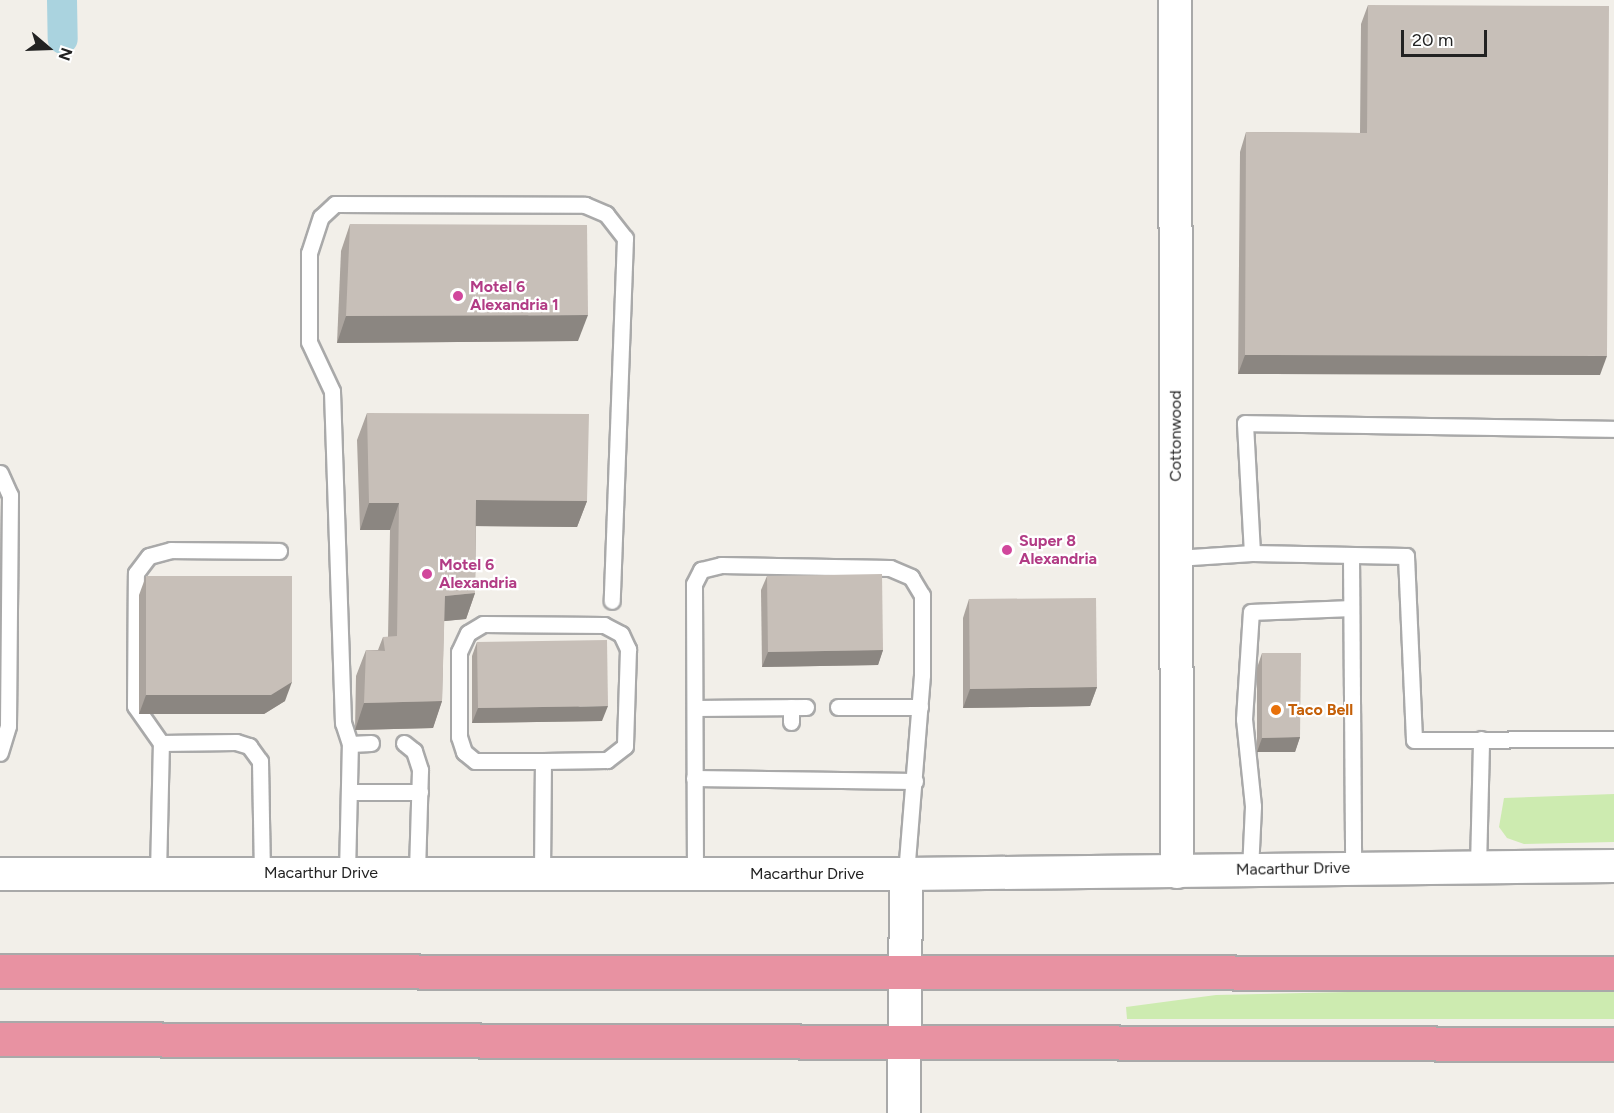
<!DOCTYPE html>
<html>
<head>
<meta charset="utf-8">
<style>
	body { margin:0 }
	#map { position:relative; width:1614px; height:1113px; overflow:hidden; background:#f2efe9; font-family:Figtree,sans-serif }
	div>[style] { position:absolute }
	.grass>* { inset:0; background:#cdebb0 }
	.canal>* { height:30px; margin:-15px; padding:0 15px; transform-origin:15px; border-radius:15px; background:#aad3df }
	.roads { filter:drop-shadow(2px 0 #a9a9a9) drop-shadow(-2px 0 #a9a9a9) drop-shadow(0 2px #a9a9a9) drop-shadow(0 -2px #a9a9a9) }
	.lane>* { height:15px; margin:-7.5px; padding:0 7.5px; transform-origin:7.5px; border-radius:7.5px; background:#fff }
	.street>* { height:32px; margin:-16px; padding:0 16px; transform-origin:16px; border-radius:16px; background:#fff }
	.highway>* { height:33px; margin:-16.5px; padding:0 16.5px; transform-origin:16.5px; border-radius:16.5px; background:#e892a2 }
	.wall>* { inset:0; background:#aba49e }
	.shaded-wall>* { inset:0; background:#8b8681 }
	.building>* { inset:0; background:#c7bfb8 }
	.dots>* { width:16px; height:16px; translate:-50% -50%; box-sizing:border-box; border:3px solid #fff; border-radius:50% }
	span { translate:-50% -50%; white-space:nowrap; text-align:center; line-height:1.15; -webkit-text-stroke:4.5px #fff; paint-order:stroke }
	.hotel-label { font-size:16px; color:#b23c85; font-weight:700 }
	.left { translate:0 -50%; text-align:left }
	.street-label { font-size:16px; color:#222 }
	.food-label { font-size:16px; color:#c56008; font-weight:700 }
	.north { position:absolute; left:18px; top:18px; width:60px; height:60px; -webkit-text-stroke:4px #fff; paint-order:stroke; rotate:109deg; font-size:16px; font-weight:700; line-height:24px; text-align:center; color:#222 }
	.north::after { content:''; display:block; margin:auto; width:21px; height:27px; background:#222; clip-path:polygon(50% 0,100% 100%,50% 72%,0 100%) }
	.scale { position:absolute; left:1401px; top:30px; width:86px; height:27px; box-sizing:border-box; border:3px solid #222; border-top:0; padding-left:8px; font-size:18px; line-height:21px; white-space:nowrap; color:#222; -webkit-text-stroke:4px #fff; paint-order:stroke }
</style>
</head>
<body>
<div id="map">
	<div class="grass">
		<div style="clip-path:polygon(1614px 794px,1614px 842px,1524px 844px,1507px 838px,1499px 827px,1504px 798px)"></div>
		<div style="clip-path:polygon(1614px 986px,1614px 1019px,1127px 1019px,1126px 1007px,1216px 995px)"></div>
	</div>
	<div class="canal">
		<div style="left:62px;top:0;width:39px;rotate:89deg"></div>
	</div>
	<div class="roads">
		<div class="lane">
			<div style="left:0;top:473px;width:24px;rotate:66deg"></div>
			<div style="left:10px;top:495px;width:231px;rotate:90.5deg"></div>
			<div style="left:8px;top:726px;width:28px;rotate:107deg"></div>
			<div style="left:1252px;top:553px;width:154px;rotate:1.1deg"></div>
			<div style="left:1406px;top:556px;width:184px;rotate:87.5deg"></div>
			<div style="left:1414px;top:740px;width:200px;rotate:-0.3deg"></div>
			<div style="left:1351px;top:555px;width:313px;rotate:89.6deg"></div>
			<div style="left:1176px;top:558px;width:76px;rotate:-3.8deg"></div>
			<div style="left:1252px;top:553px;width:130px;rotate:-93.1deg"></div>
			<div style="left:1245px;top:423px;width:369px;rotate:0.9deg"></div>
			<div style="left:791px;top:707px;width:15px;rotate:90deg"></div>
			<div style="left:838px;top:707px;width:82px"></div>
			<div style="left:695px;top:708px;width:111px;rotate:-0.5deg"></div>
			<div style="left:161px;top:743px;width:45px;rotate:-125.1deg"></div>
			<div style="left:135px;top:706px;width:133px;rotate:-89.6deg"></div>
			<div style="left:136px;top:573px;width:21px;rotate:-53deg"></div>
			<div style="left:149px;top:556px;width:23px;rotate:-15deg"></div>
			<div style="left:171px;top:550px;width:108px;rotate:0.5deg"></div>
			<div style="left:404px;top:743px;width:13px;rotate:39deg"></div>
			<div style="left:414px;top:751px;width:20px;rotate:72deg"></div>
			<div style="left:420px;top:770px;width:103px;rotate:91.7deg"></div>
			<div style="left:350px;top:744px;width:22px;rotate:-108deg"></div>
			<div style="left:343px;top:723px;width:332px;rotate:-91.9deg"></div>
			<div style="left:332px;top:391px;width:54px;rotate:-115.1deg"></div>
			<div style="left:309px;top:342px;width:89px;rotate:-90deg"></div>
			<div style="left:309px;top:253px;width:38px;rotate:-72deg"></div>
			<div style="left:321px;top:217px;width:19px;rotate:-43deg"></div>
			<div style="left:335px;top:204px;width:250px;rotate:0.2deg"></div>
			<div style="left:585px;top:205px;width:23px;rotate:23deg"></div>
			<div style="left:606px;top:214px;width:31px;rotate:52deg"></div>
			<div style="left:625px;top:238px;width:363px;rotate:92.1deg"></div>
			<div style="left:694px;top:778px;width:221px;rotate:0.8deg"></div>
			<div style="left:349px;top:792px;width:71px"></div>
			<div style="left:1478px;top:866px;width:127px;rotate:-88.6deg"></div>
			<div style="left:1250px;top:870px;width:64px;rotate:-87.3deg"></div>
			<div style="left:1253px;top:806px;width:87px;rotate:-95.9deg"></div>
			<div style="left:1244px;top:719px;width:107px;rotate:-86.3deg"></div>
			<div style="left:1251px;top:612px;width:100px;rotate:-2.3deg"></div>
			<div style="left:158px;top:873px;width:130px;rotate:-88.7deg"></div>
			<div style="left:161px;top:743px;width:75px;rotate:-0.8deg"></div>
			<div style="left:236px;top:742px;width:14px;rotate:17deg"></div>
			<div style="left:249px;top:746px;width:19px;rotate:54deg"></div>
			<div style="left:260px;top:761px;width:112px;rotate:89deg"></div>
			<div style="left:347px;top:873px;width:129px;rotate:-88.7deg"></div>
			<div style="left:350px;top:744px;width:21px;rotate:-3deg"></div>
			<div style="left:542px;top:873px;width:112px;rotate:-89.5deg"></div>
			<div style="left:543px;top:761px;width:68px;rotate:180deg"></div>
			<div style="left:475px;top:761px;width:14px;rotate:-141deg"></div>
			<div style="left:464px;top:752px;width:16px;rotate:-108deg"></div>
			<div style="left:459px;top:737px;width:85px;rotate:-90deg"></div>
			<div style="left:459px;top:652px;width:21px;rotate:-65deg"></div>
			<div style="left:468px;top:633px;width:17px;rotate:-31deg"></div>
			<div style="left:483px;top:624px;width:121px;rotate:0.5deg"></div>
			<div style="left:604px;top:625px;width:19px;rotate:28deg"></div>
			<div style="left:621px;top:634px;width:17px;rotate:65deg"></div>
			<div style="left:628px;top:649px;width:97px;rotate:91.8deg"></div>
			<div style="left:625px;top:746px;width:23px;rotate:142deg"></div>
			<div style="left:607px;top:760px;width:64px;rotate:179.1deg"></div>
			<div style="left:695px;top:873px;width:289px;rotate:-90.2deg"></div>
			<div style="left:694px;top:584px;width:16px;rotate:-63deg"></div>
			<div style="left:701px;top:570px;width:21px;rotate:-14deg"></div>
			<div style="left:721px;top:565px;width:169px;rotate:1deg"></div>
			<div style="left:890px;top:568px;width:23px;rotate:23deg"></div>
			<div style="left:911px;top:577px;width:21px;rotate:59deg"></div>
			<div style="left:922px;top:595px;width:80px;rotate:90deg"></div>
			<div style="left:922px;top:675px;width:200px;rotate:94.6deg"></div>
		</div>
		<div class="street">
			<div style="left:1175px;top:0;width:872px;rotate:89.87deg"></div>
			<div style="left:0;top:874px;width:906px"></div>
			<div style="left:906px;top:874px;width:708px;rotate:-0.65deg"></div>
			<div style="left:904px;top:1113px;width:239px;rotate:-89.5deg"></div>
		</div>
		<div class="highway">
			<div style="left:0;top:971px;width:1614px;rotate:0.07deg"></div>
			<div style="left:0;top:1039px;width:1614px;rotate:0.18deg"></div>
		</div>
	</div>
	<div class="wall">
		<div style="clip-path:polygon(1368px 5px,1600px 375px,1238px 374px,1240px 152px,1246px 132px,1360px 133px,1361px 24px)"></div>
		<div style="clip-path:polygon(350px 224px,578px 341px,337px 343px,341px 251px)"></div>
		<div style="clip-path:polygon(367px 413px,587px 501px,577px 527px,476px 526px,475px 593px,466px 619px,444px 621px,442px 701px,433px 728px,355px 730px,356px 676px,366px 650px,378px 650px,383px 637px,388px 637px,390px 530px,360px 530px,357px 440px)"></div>
		<div style="clip-path:polygon(146px 576px,285px 701px,264px 714px,139px 714px,139px 595px)"></div>
		<div style="clip-path:polygon(767px 576px,883px 650px,878px 665px,762px 667px,761px 590px)"></div>
		<div style="clip-path:polygon(969px 599px,1097px 687px,1090px 706px,963px 708px,963px 618px)"></div>
		<div style="clip-path:polygon(477px 642px,602px 721px,472px 723px,472px 656px)"></div>
		<div style="clip-path:polygon(1262px 653px,1300px 737px,1295px 752px,1257px 752px,1257px 668px)"></div>
	</div>
	<div class="shaded-wall">
		<div style="clip-path:polygon(588px 315px,578px 341px,337px 343px,346px 316px)"></div>
		<div style="clip-path:polygon(1245px 355px,1607px 356px,1600px 375px,1238px 374px)"></div>
		<div style="clip-path:polygon(476px 500px,587px 501px,577px 527px,467px 526px)"></div>
		<div style="clip-path:polygon(369px 503px,399px 503px,390px 530px,360px 530px)"></div>
		<div style="clip-path:polygon(475px 593px,466px 619px,435px 622px,445px 596px)"></div>
		<div style="clip-path:polygon(883px 650px,878px 665px,762px 667px,768px 652px)"></div>
		<div style="clip-path:polygon(292px 682px,285px 701px,264px 714px,139px 714px,146px 695px)"></div>
		<div style="clip-path:polygon(1097px 687px,1090px 706px,963px 708px,970px 689px)"></div>
		<div style="clip-path:polygon(442px 701px,433px 728px,355px 730px,364px 703px)"></div>
		<div style="clip-path:polygon(608px 706px,602px 721px,472px 723px,478px 708px)"></div>
		<div style="clip-path:polygon(1300px 737px,1295px 752px,1257px 752px,1262px 738px)"></div>
	</div>
	<div class="building">
		<div style="clip-path:polygon(1368px 5px,1609px 6px,1607px 356px,1245px 355px,1246px 132px,1367px 133px)"></div>
		<div style="clip-path:polygon(350px 224px,587px 225px,588px 315px,346px 316px)"></div>
		<div style="clip-path:polygon(367px 413px,589px 414px,587px 501px,476px 500px,475px 593px,445px 596px,442px 701px,364px 703px,366px 650px,385px 651px,383px 637px,397px 636px,399px 503px,369px 503px)"></div>
		<div style="clip-path:polygon(882px 574px,883px 650px,768px 652px,767px 576px)"></div>
		<div style="clip-path:polygon(146px 576px,292px 576px,292px 682px,271px 695px,146px 695px)"></div>
		<div style="clip-path:polygon(1096px 598px,1097px 687px,970px 689px,969px 599px)"></div>
		<div style="clip-path:polygon(607px 640px,608px 706px,478px 708px,477px 642px)"></div>
		<div style="clip-path:polygon(1262px 653px,1301px 653px,1300px 737px,1262px 738px)"></div>
	</div>
	<div class="dots">
		<div style="left:458px;top:296px;background:#d1479c"></div>
		<div style="left:1007px;top:550px;background:#d1479c"></div>
		<div style="left:427px;top:574px;background:#d1479c"></div>
		<div style="left:1276px;top:710px;background:#e8710a"></div>
	</div>
	<div class="hotel-label">
		<span class="left" style="left:470px;top:296px">Motel 6<br>Alexandria 1</span>
		<span class="left" style="left:1019px;top:550px">Super 8<br>Alexandria</span>
		<span class="left" style="left:439px;top:574px">Motel 6<br>Alexandria</span>
	</div>
	<div class="street-label">
		<span style="left:1176px;top:436px;rotate:-90deg">Cottonwood</span>
		<span style="left:1293px;top:869px;rotate:-1deg">Macarthur Drive</span>
		<span style="left:321px;top:873px">Macarthur Drive</span>
		<span style="left:807px;top:874px">Macarthur Drive</span>
	</div>
	<div class="food-label">
		<span class="left" style="left:1288px;top:710px">Taco Bell</span>
	</div>
	<div class="north">N</div>
	<div class="scale">20 m</div>
</div>
</body>
</html>
